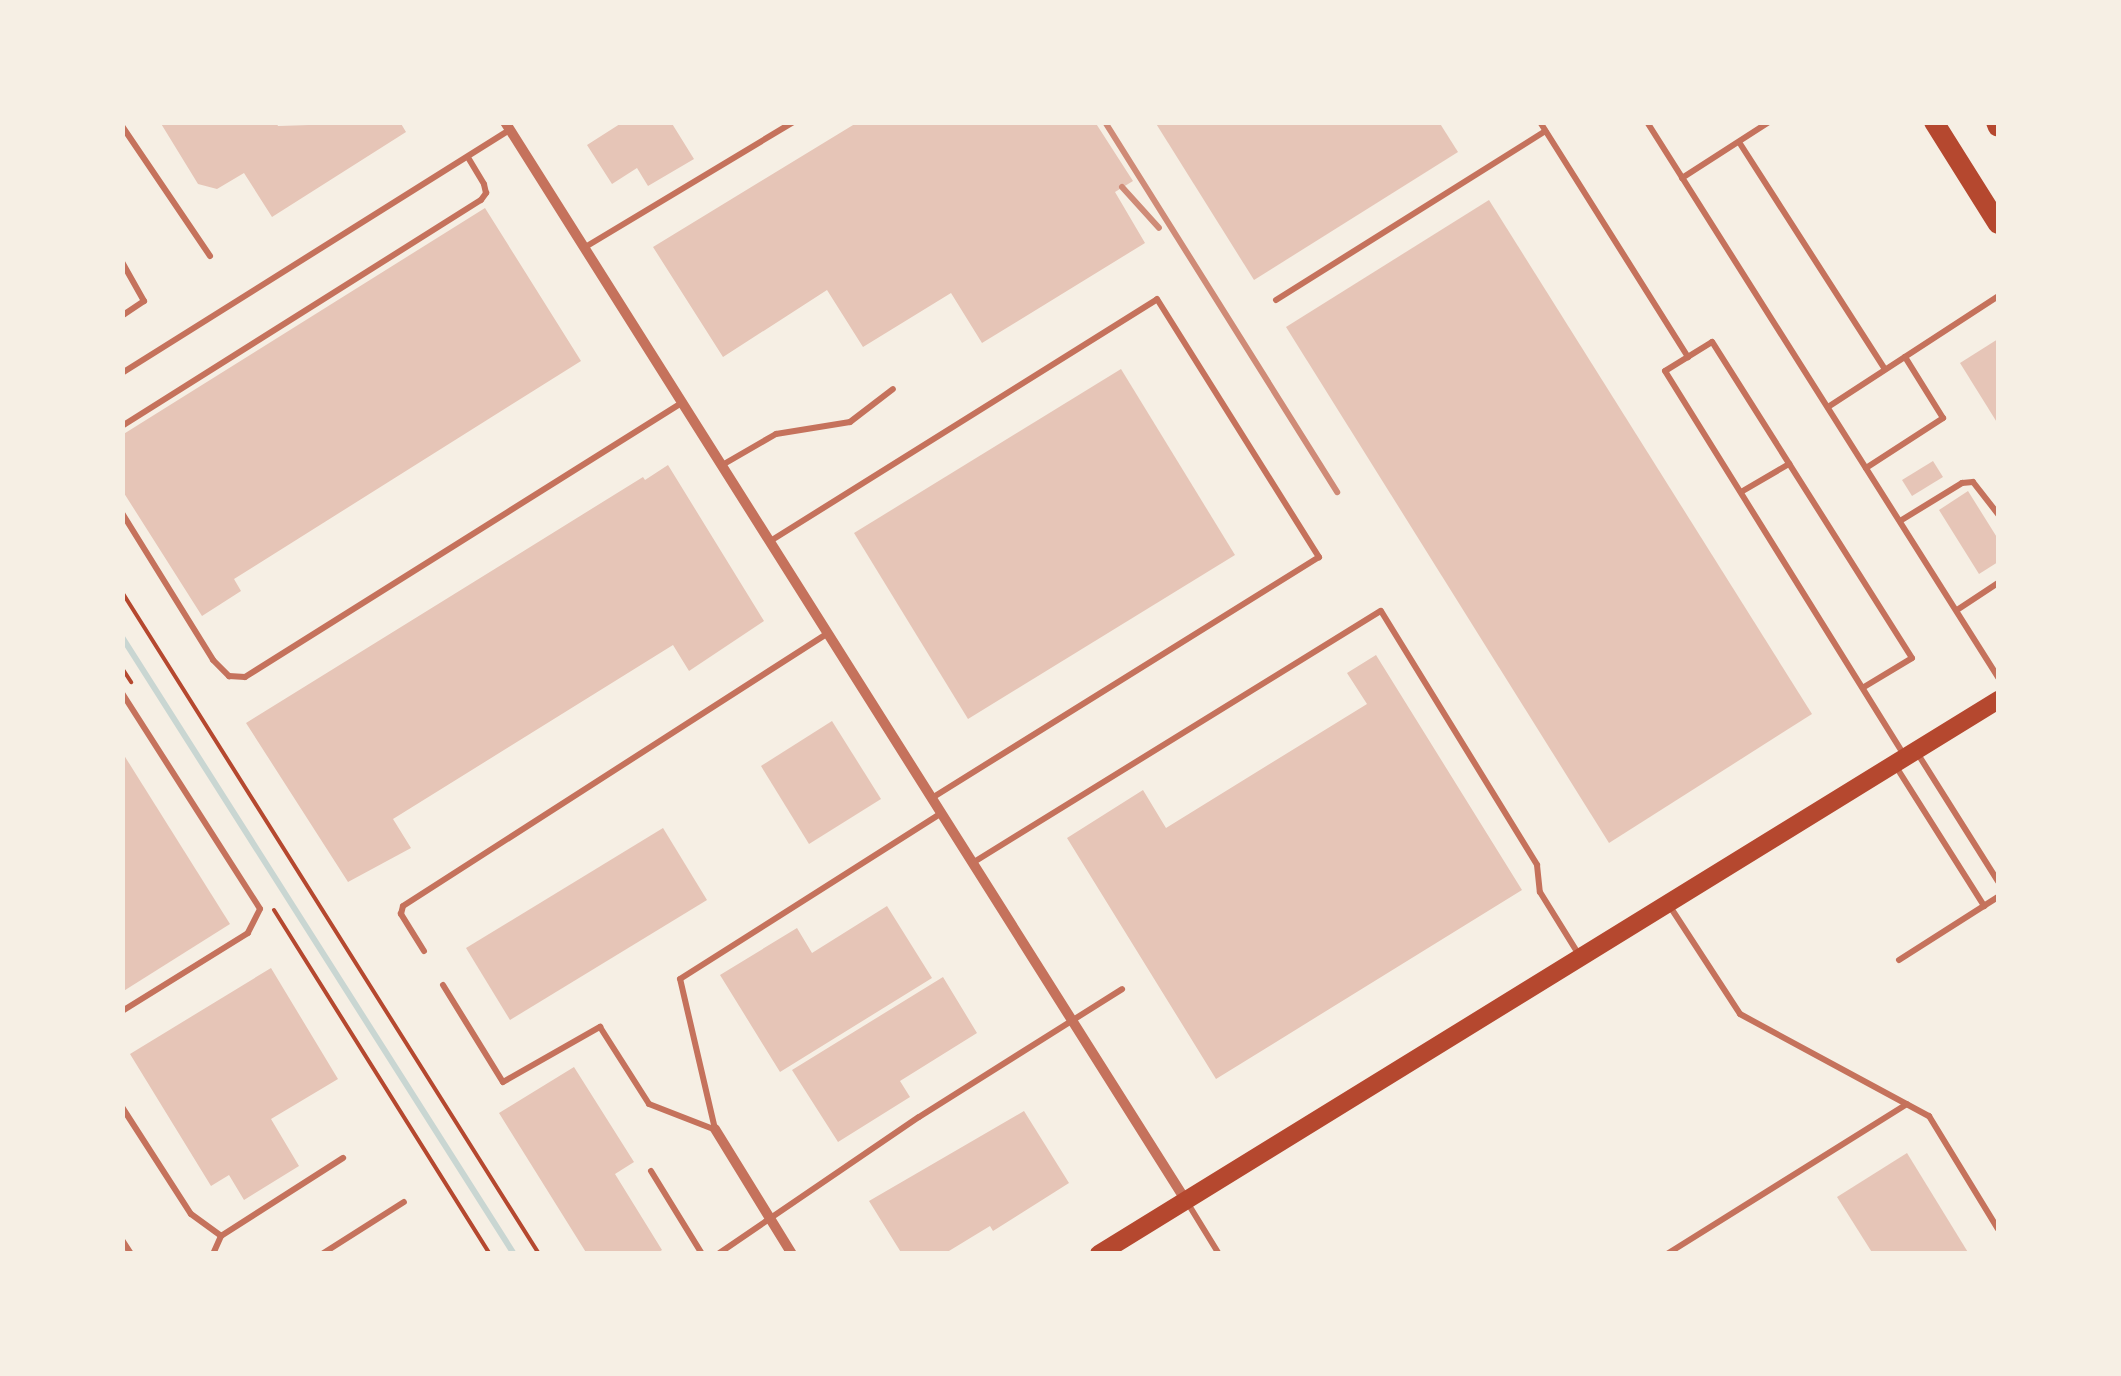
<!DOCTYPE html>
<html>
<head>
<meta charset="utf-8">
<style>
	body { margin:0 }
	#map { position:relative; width:2121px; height:1376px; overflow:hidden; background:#f6efe4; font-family:"Noto Sans",sans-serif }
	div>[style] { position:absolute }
	.stream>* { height:6px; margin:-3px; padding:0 3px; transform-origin:3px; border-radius:3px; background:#c9d6d2 }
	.building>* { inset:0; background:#e6c5b7 }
	.path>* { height:4px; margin:-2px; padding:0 2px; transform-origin:2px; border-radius:2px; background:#b5482f }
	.service>* { height:6px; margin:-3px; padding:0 3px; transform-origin:3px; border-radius:3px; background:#c5725c }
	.minor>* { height:10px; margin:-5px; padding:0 5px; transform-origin:5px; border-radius:5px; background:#c5725c }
	.secondary>* { height:18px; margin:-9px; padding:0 9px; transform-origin:9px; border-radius:9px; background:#b5482f }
	.primary>* { height:20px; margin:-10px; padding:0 10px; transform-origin:10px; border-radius:10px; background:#b5482f }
	.rail>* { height:6px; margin:-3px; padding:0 3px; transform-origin:3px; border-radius:3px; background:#cf8b77 }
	span { translate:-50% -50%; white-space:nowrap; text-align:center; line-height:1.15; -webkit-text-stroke:8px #f6efe4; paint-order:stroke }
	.frame { position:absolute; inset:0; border:125px solid #f6efe4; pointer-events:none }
</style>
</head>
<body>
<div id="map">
	<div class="stream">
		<div style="left:122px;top:637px;width:731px;rotate:57.57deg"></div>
	</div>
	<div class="building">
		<div style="clip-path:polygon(160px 122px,276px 122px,278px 126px,400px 122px,406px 132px,272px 217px,244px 173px,217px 189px,198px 184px)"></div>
		<div style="clip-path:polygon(623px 122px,671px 122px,694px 159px,648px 186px,637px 168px,612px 184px,587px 145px)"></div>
		<div style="clip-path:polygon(858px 122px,1095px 122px,1133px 181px,1115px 192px,1145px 243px,982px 343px,951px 293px,863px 347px,827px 290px,723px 357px,653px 247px)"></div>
		<div style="clip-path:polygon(1155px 122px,1439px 122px,1458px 152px,1254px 280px)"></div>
		<div style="clip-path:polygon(1489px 200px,1812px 714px,1609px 843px,1286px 327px)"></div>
		<div style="clip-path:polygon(485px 208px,581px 361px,234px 579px,241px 591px,202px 616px,122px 490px,122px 435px)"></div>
		<div style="clip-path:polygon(1998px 339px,1998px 424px,1960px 363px)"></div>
		<div style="clip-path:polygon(1121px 369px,1235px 555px,968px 719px,854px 533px)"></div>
		<div style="clip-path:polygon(1933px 461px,1943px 477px,1912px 496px,1902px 480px)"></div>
		<div style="clip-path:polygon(668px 465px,764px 621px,689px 671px,673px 645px,393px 819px,411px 848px,348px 882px,246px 723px,643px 477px,645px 480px)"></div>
		<div style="clip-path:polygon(1968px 491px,1998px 539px,1998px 562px,1979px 574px,1939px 510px)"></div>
		<div style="clip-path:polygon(1376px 655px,1522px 890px,1216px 1079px,1067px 838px,1143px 790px,1166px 828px,1367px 704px,1347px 673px)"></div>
		<div style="clip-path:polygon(832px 721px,881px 799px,809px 844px,761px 766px)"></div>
		<div style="clip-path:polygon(122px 752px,230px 924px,122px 992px)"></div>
		<div style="clip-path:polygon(663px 828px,707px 900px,510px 1020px,466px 948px)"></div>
		<div style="clip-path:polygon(887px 906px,932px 978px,780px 1072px,720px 975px,797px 928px,812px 953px)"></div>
		<div style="clip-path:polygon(271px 968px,338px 1079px,271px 1119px,299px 1166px,244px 1200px,229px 1175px,211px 1186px,130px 1054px)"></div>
		<div style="clip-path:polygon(943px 977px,977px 1033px,900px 1081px,910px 1097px,838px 1142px,792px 1070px)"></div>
		<div style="clip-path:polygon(574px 1067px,634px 1162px,615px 1174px,662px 1250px,656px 1254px,587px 1254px,499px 1113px)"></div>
		<div style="clip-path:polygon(1024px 1111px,1069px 1183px,993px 1231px,990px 1226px,944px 1254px,902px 1254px,869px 1201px)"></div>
		<div style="clip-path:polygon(1907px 1153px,1969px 1254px,1873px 1254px,1837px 1197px)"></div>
	</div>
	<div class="path">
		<div style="left:122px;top:592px;width:782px;rotate:57.79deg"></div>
		<div style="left:122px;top:668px;width:17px;rotate:57deg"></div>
		<div style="left:274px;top:910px;width:406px;rotate:57.9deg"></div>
	</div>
	<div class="service">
		<div style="left:1540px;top:122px;width:278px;rotate:57.8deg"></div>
		<div style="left:1647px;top:122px;width:657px;rotate:57.69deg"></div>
		<div style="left:122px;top:126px;width:157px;rotate:55.9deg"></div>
		<div style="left:1739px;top:142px;width:270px;rotate:57.3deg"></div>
		<div style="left:1682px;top:178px;width:103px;rotate:-32.8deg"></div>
		<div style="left:587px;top:246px;width:240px;rotate:-31deg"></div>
		<div style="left:122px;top:262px;width:45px;rotate:60.6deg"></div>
		<div style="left:144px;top:301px;width:27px;rotate:146deg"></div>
		<div style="left:1276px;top:300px;width:318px;rotate:-32.1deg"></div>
		<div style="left:122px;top:373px;width:458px;rotate:-32.1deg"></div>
		<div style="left:1828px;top:407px;width:203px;rotate:-33.1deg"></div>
		<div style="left:122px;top:426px;width:424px;rotate:-32.2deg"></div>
		<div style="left:481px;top:200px;width:9px;rotate:-54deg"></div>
		<div style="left:486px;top:193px;width:9px;rotate:-103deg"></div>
		<div style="left:484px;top:184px;width:31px;rotate:-121deg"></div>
		<div style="left:724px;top:464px;width:60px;rotate:-30deg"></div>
		<div style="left:776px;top:434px;width:75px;rotate:-9.2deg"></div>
		<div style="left:850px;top:422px;width:54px;rotate:-37.5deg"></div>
		<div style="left:1866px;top:468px;width:92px;rotate:-33deg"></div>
		<div style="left:1943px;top:418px;width:72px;rotate:-121.9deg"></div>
		<div style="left:1741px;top:492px;width:56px;rotate:-30.3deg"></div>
		<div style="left:122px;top:513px;width:173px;rotate:58.2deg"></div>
		<div style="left:213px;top:660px;width:23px;rotate:45deg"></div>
		<div style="left:229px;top:676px;width:16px;rotate:4deg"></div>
		<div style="left:245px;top:677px;width:517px;rotate:-32.12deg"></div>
		<div style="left:1900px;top:521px;width:73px;rotate:-31.5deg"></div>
		<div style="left:1962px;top:483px;width:11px;rotate:-5deg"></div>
		<div style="left:1973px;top:482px;width:41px;rotate:52deg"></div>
		<div style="left:772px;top:540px;width:454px;rotate:-32deg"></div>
		<div style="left:1157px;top:299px;width:305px;rotate:57.9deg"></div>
		<div style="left:1319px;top:557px;width:455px;rotate:148.1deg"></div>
		<div style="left:1957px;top:610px;width:49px;rotate:-33.4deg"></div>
		<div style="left:1864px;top:687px;width:56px;rotate:-31.1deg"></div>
		<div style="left:1912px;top:658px;width:374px;rotate:-122.3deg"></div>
		<div style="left:1712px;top:342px;width:55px;rotate:148.3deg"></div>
		<div style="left:1665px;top:371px;width:454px;rotate:58.1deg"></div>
		<div style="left:122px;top:693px;width:256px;rotate:57.4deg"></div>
		<div style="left:260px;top:909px;width:27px;rotate:117deg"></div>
		<div style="left:248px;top:933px;width:148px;rotate:148.2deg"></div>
		<div style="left:1916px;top:751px;width:154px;rotate:57.8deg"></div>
		<div style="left:1895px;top:765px;width:167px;rotate:57.7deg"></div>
		<div style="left:974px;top:862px;width:478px;rotate:-31.7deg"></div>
		<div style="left:1381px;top:611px;width:298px;rotate:58.4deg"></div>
		<div style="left:1537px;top:865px;width:27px;rotate:84deg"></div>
		<div style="left:1540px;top:892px;width:74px;rotate:58.2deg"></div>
		<div style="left:1669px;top:905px;width:130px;rotate:56.9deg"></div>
		<div style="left:1740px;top:1014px;width:215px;rotate:28.4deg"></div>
		<div style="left:1929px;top:1116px;width:132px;rotate:58.6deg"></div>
		<div style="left:424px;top:951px;width:44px;rotate:-121.9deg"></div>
		<div style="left:401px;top:914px;width:8px;rotate:-76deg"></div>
		<div style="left:403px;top:906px;width:505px;rotate:-32.71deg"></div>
		<div style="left:1899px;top:960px;width:117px;rotate:-32.5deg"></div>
		<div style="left:443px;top:985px;width:114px;rotate:58.3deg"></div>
		<div style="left:503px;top:1082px;width:112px;rotate:-29.6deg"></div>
		<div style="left:600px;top:1027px;width:91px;rotate:57.5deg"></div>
		<div style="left:649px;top:1104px;width:69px;rotate:21.3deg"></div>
		<div style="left:122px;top:1107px;width:127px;rotate:57.2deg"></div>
		<div style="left:191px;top:1214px;width:37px;rotate:36deg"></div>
		<div style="left:715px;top:1129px;width:154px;rotate:-103.1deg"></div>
		<div style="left:680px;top:979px;width:310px;rotate:-32.4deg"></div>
		<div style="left:651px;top:1171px;width:97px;rotate:58.4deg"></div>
		<div style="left:1187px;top:1202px;width:61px;rotate:58.4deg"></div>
		<div style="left:122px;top:1240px;width:17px;rotate:57deg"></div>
		<div style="left:213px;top:1254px;width:20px;rotate:-66deg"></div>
		<div style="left:221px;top:1236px;width:145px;rotate:-32.6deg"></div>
		<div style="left:322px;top:1254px;width:97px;rotate:-32.4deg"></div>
		<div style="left:718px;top:1254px;width:243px;rotate:-34.3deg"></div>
		<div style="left:919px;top:1117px;width:240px;rotate:-32.2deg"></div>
		<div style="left:1667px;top:1254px;width:283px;rotate:-32deg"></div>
	</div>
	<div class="minor">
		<div style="left:505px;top:122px;width:1276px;rotate:57.74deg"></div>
		<div style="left:715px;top:1129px;width:147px;rotate:58.4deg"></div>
	</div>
	<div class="secondary">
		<div style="left:1099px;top:1254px;width:1056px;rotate:-31.64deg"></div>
	</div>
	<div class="primary">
		<div style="left:1934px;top:122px;width:120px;rotate:57.9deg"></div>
		<div style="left:1996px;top:122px;width:5px;rotate:68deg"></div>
	</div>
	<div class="rail">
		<div style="left:1105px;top:122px;width:437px;rotate:57.9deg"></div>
		<div style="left:1122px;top:187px;width:55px;rotate:47.9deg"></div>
	</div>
	<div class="frame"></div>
</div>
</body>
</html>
